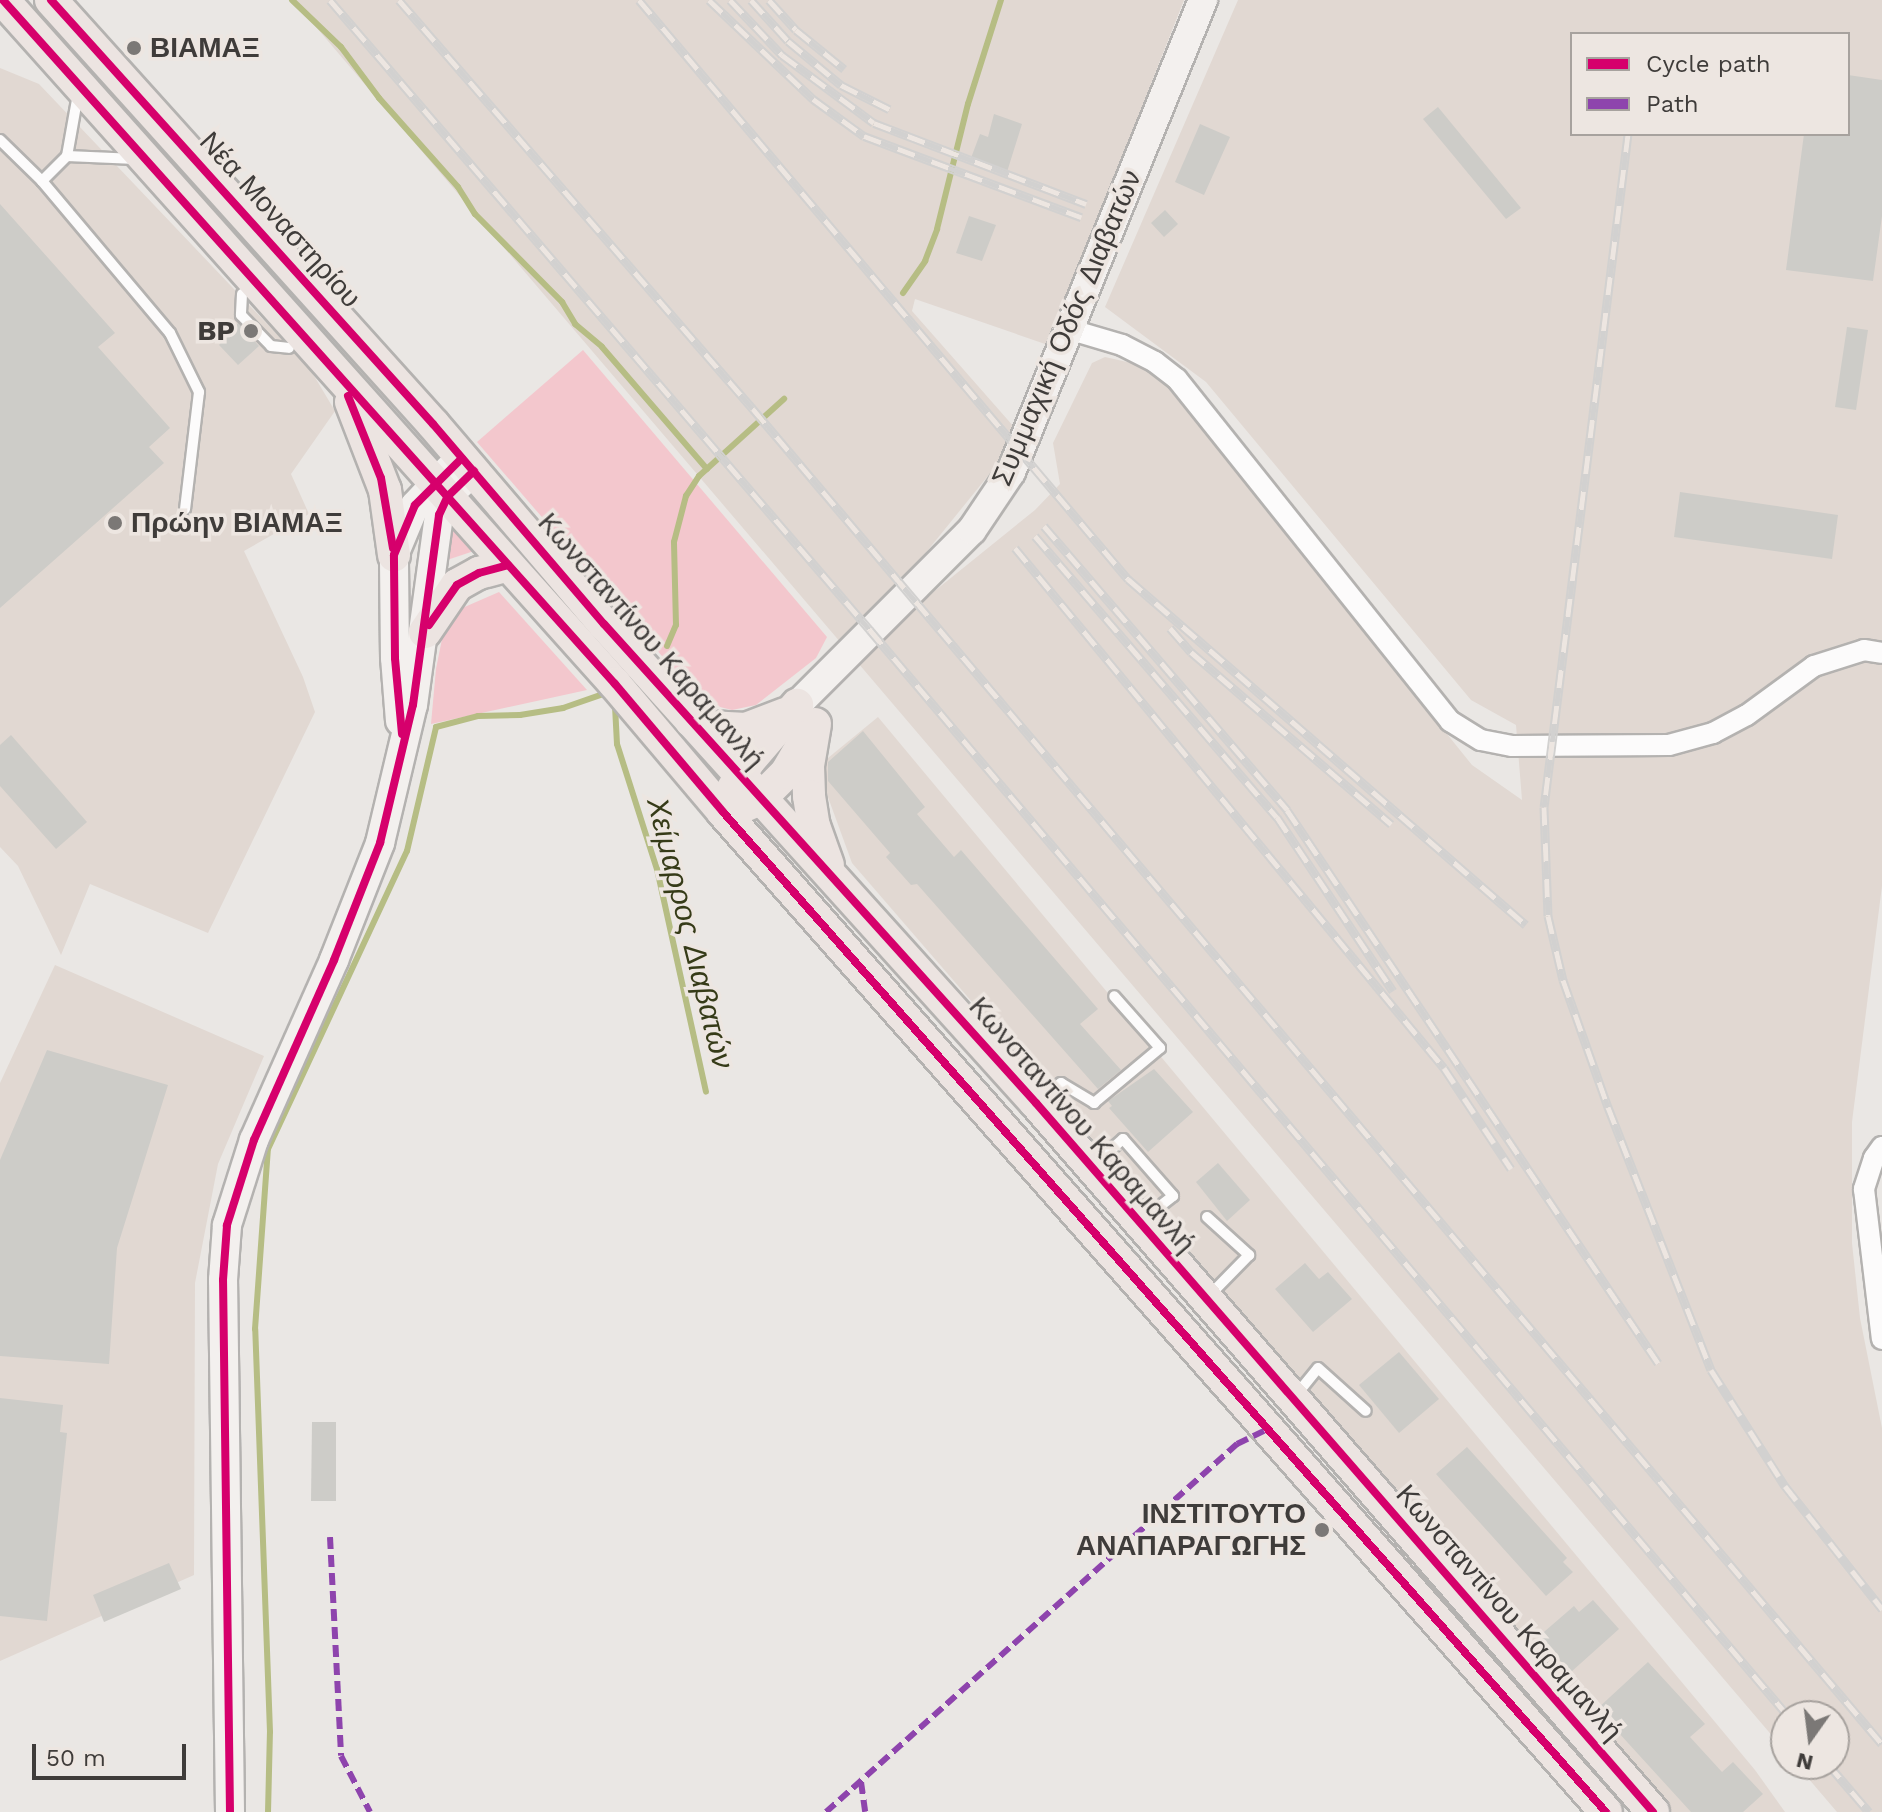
<!DOCTYPE html>
<html>
<head>
<meta charset="utf-8">
<style>
	body { margin:0 }
	#map { position:relative; width:1882px; height:1812px; overflow:hidden; background:#eae7e4; font-family:"Work Sans",sans-serif }
	div>[style] { position:absolute }
	.built>* { inset:0; background:#e1d8d2 }
	.green>* { inset:0; background:#f3c7cd }
	.stream>* { height:6px; margin:-3px; padding:0 3px; transform-origin:3px; border-radius:3px; background:#b6bd84 }
	.building>* { inset:0; background:#cdccc8 }
	.roads { filter:drop-shadow(2px 0 #b4b2b0) drop-shadow(-2px 0 #b4b2b0) drop-shadow(0 2px #b4b2b0) drop-shadow(0 -2px #b4b2b0) }
	.lane>* { height:10px; margin:-5px; padding:0 5px; transform-origin:5px; border-radius:5px; background:#fcfbfb }
	.street>* { height:20px; margin:-10px; padding:0 10px; transform-origin:10px; border-radius:10px; background:#fcfbfb }
	.secondary>* { height:28px; margin:-14px; padding:0 14px; transform-origin:14px; border-radius:14px; background:#f3f0ee }
	.primary>* { height:32px; margin:-16px; padding:0 16px; transform-origin:16px; border-radius:16px; background:#ece4e1 }
	.rail>* { height:9px; margin-top:-4.5px; transform-origin:0; background:repeating-linear-gradient(90deg,#ede6e1 0 18px,#d2d1d0 0 36px); box-sizing:border-box; border-block:2px solid #d2d1d0 }
	.quiet>* { height:6px; margin-top:-3px; transform-origin:0; background:repeating-linear-gradient(90deg,#8e44ad 0 12px,transparent 0 18px) }
	.cycleway>* { height:8px; margin:-4px; padding:0 4px; transform-origin:4px; border-radius:4px; background:#d6006c }
	.dots>* { width:22px; height:22px; translate:-50% -50%; box-sizing:border-box; border:4px solid #ede6e1; border-radius:50% }
	span { translate:-50% -50%; white-space:nowrap; text-align:center; line-height:1.15; -webkit-text-stroke:7px #ede6e1; paint-order:stroke }
	.poi-label { font-size:28px; color:#3f3c3a; font-weight:700 }
	.left { translate:0 -50%; text-align:left }
	.right { translate:-100% -50%; text-align:right }
	.street-label { font-size:28px; color:#3f3c3a }
	.water-label { font-size:30px; color:#363b18; font-style:italic }
	.legend { position:absolute; left:1570px; top:32px; width:280px; height:104px; box-sizing:border-box; background:#ede6e1; border:2px solid #a7a29e; margin:0; padding:10px 14px; list-style:none; font-size:24px; color:#3f3c3a }
	.legend li { display:flex; align-items:center; gap:16px; height:40px }
	.legend b { width:40px; border:2px solid #a7a29e }
	.north { position:absolute; left:1770px; top:1700px; width:80px; height:80px; box-sizing:border-box; background:#ede6e1; border:2px solid #a7a29e; border-radius:50%; rotate:194deg; font-size:22px; font-weight:700; line-height:32px; text-align:center; color:#3f3c3a }
	.north::after { content:''; display:block; margin:auto; width:28px; height:36px; background:#7b7876; clip-path:polygon(50% 0,100% 100%,50% 72%,0 100%) }
	.scale { position:absolute; left:32px; top:1744px; width:154px; height:36px; box-sizing:border-box; border:4px solid #3f3c3a; border-top:0; padding-left:10px; font-size:24px; line-height:28px; white-space:nowrap; color:#3f3c3a; -webkit-text-stroke:6px #ede6e1; paint-order:stroke }
</style>
</head>
<body>
<div id="map">
	<div class="built">
		<div style="clip-path:polygon(evenodd,293px 0,1184px 0,1048px 345px,915px 299px,912px 311px,1021px 435px,907px 576px,926px 598px,1035px 510px,1060px 484px,1053px 443px,1092px 363px,1105px 357px,1136px 364px,1162px 380px,1472px 765px,1522px 800px,1516px 725px,1471px 700px,1206px 382px,1105px 307px,1238px 0,1882px 0,1882px 886px,1852px 1122px,1852px 1243px,1860px 1318px,1882px 1428px,1882px 1812px,1837px 1812px,1796px 1764px,1834px 1764px,1834px 1716px,1786px 1716px,1786px 1752px,293px 0,1572px 34px,1848px 34px,1848px 134px,1572px 134px,1572px 34px)"></div>
		<div style="clip-path:polygon(0 68px,39px 84px,310px 369px,335px 411px,291px 474px,309px 514px,244px 551px,303px 677px,315px 712px,208px 933px,90px 884px,61px 955px,18px 866px,0 847px)"></div>
		<div style="clip-path:polygon(878px 717px,1755px 1770px,1785px 1812px,1672px 1812px,852px 863px,817px 767px)"></div>
		<div style="clip-path:polygon(55px 965px,264px 1056px,218px 1164px,195px 1283px,194px 1575px,0 1661px,0 1083px)"></div>
	</div>
	<div class="green">
		<div style="clip-path:polygon(583px 350px,827px 637px,816px 658px,756px 705px,732px 710px,712px 705px,687px 685px,477px 442px)"></div>
		<div style="clip-path:polygon(449px 522px,474px 551px,444px 561px)"></div>
		<div style="clip-path:polygon(499px 592px,587px 690px,431px 724px,436px 669px,443px 634px,460px 609px)"></div>
	</div>
	<div class="stream">
		<div style="left:292px;top:0;width:68px;rotate:43.8deg"></div>
		<div style="left:341px;top:47px;width:64px;rotate:53.3deg"></div>
		<div style="left:379px;top:98px;width:119px;rotate:48.4deg"></div>
		<div style="left:458px;top:187px;width:32px;rotate:58deg"></div>
		<div style="left:475px;top:214px;width:124px;rotate:45.3deg"></div>
		<div style="left:562px;top:302px;width:26px;rotate:59deg"></div>
		<div style="left:575px;top:324px;width:35px;rotate:40deg"></div>
		<div style="left:602px;top:347px;width:161px;rotate:49.3deg"></div>
		<div style="left:903px;top:293px;width:39px;rotate:-55deg"></div>
		<div style="left:925px;top:261px;width:34px;rotate:-69deg"></div>
		<div style="left:937px;top:229px;width:129px;rotate:-76.1deg"></div>
		<div style="left:968px;top:104px;width:109px;rotate:-72.4deg"></div>
		<div style="left:667px;top:646px;width:23px;rotate:-67deg"></div>
		<div style="left:676px;top:625px;width:83px;rotate:-91.4deg"></div>
		<div style="left:674px;top:542px;width:48px;rotate:-75.4deg"></div>
		<div style="left:686px;top:496px;width:24px;rotate:-57deg"></div>
		<div style="left:699px;top:476px;width:115px;rotate:-42.2deg"></div>
		<div style="left:615px;top:706px;width:38px;rotate:87deg"></div>
		<div style="left:617px;top:744px;width:131px;rotate:72.3deg"></div>
		<div style="left:657px;top:869px;width:228px;rotate:77.6deg"></div>
		<div style="left:268px;top:1812px;width:80px;rotate:-88.6deg"></div>
		<div style="left:270px;top:1732px;width:403px;rotate:-92.1deg"></div>
		<div style="left:255px;top:1329px;width:180px;rotate:-85.9deg"></div>
		<div style="left:268px;top:1149px;width:329px;rotate:-65deg"></div>
		<div style="left:407px;top:851px;width:127px;rotate:-76.8deg"></div>
		<div style="left:436px;top:727px;width:43px;rotate:-14.7deg"></div>
		<div style="left:478px;top:716px;width:42px;rotate:-1.4deg"></div>
		<div style="left:520px;top:715px;width:44px;rotate:-9.2deg"></div>
		<div style="left:563px;top:708px;width:46px;rotate:-19.2deg"></div>
		<div style="left:606px;top:693px;width:5px;rotate:53deg"></div>
	</div>
	<div class="building">
		<div style="clip-path:polygon(1848px 75px,1882px 80px,1882px 216px,1873px 281px,1786px 270px,1804px 134px,1848px 134px)"></div>
		<div style="clip-path:polygon(1438px 107px,1521px 208px,1506px 219px,1423px 119px)"></div>
		<div style="clip-path:polygon(994px 114px,1022px 124px,1007px 172px,971px 158px,980px 134px,988px 137px)"></div>
		<div style="clip-path:polygon(1200px 124px,1230px 137px,1204px 195px,1175px 182px)"></div>
		<div style="clip-path:polygon(0 204px,115px 333px,98px 347px,170px 428px,149px 447px,164px 463px,0 608px)"></div>
		<div style="clip-path:polygon(1165px 210px,1178px 224px,1164px 237px,1151px 223px)"></div>
		<div style="clip-path:polygon(969px 216px,996px 225px,982px 261px,956px 253px)"></div>
		<div style="clip-path:polygon(238px 323px,259px 346px,238px 365px,219px 345px)"></div>
		<div style="clip-path:polygon(1847px 327px,1868px 330px,1856px 410px,1835px 407px)"></div>
		<div style="clip-path:polygon(1680px 492px,1838px 515px,1832px 559px,1674px 537px)"></div>
		<div style="clip-path:polygon(863px 731px,925px 807px,917px 814px,954px 857px,961px 850px,1098px 1009px,1080px 1024px,1121px 1070px,1098px 1089px,917px 884px,911px 885px,886px 857px,890px 853px,828px 781px,828px 762px)"></div>
		<div style="clip-path:polygon(11px 735px,87px 822px,56px 849px,0 786px,0 745px)"></div>
		<div style="clip-path:polygon(47px 1050px,168px 1085px,117px 1248px,109px 1364px,0 1356px,0 1160px)"></div>
		<div style="clip-path:polygon(1154px 1069px,1193px 1112px,1148px 1152px,1109px 1108px,1112px 1106px,1108px 1101px)"></div>
		<div style="clip-path:polygon(1218px 1163px,1250px 1200px,1227px 1221px,1196px 1182px)"></div>
		<div style="clip-path:polygon(1305px 1263px,1319px 1279px,1328px 1272px,1352px 1299px,1313px 1332px,1275px 1289px)"></div>
		<div style="clip-path:polygon(1399px 1352px,1439px 1399px,1399px 1433px,1359px 1385px)"></div>
		<div style="clip-path:polygon(0 1398px,63px 1405px,60px 1432px,67px 1433px,47px 1621px,0 1616px)"></div>
		<div style="clip-path:polygon(312px 1422px,336px 1422px,336px 1501px,311px 1501px)"></div>
		<div style="clip-path:polygon(1467px 1447px,1567px 1558px,1563px 1562px,1573px 1572px,1546px 1596px,1436px 1474px)"></div>
		<div style="clip-path:polygon(169px 1563px,181px 1589px,104px 1622px,93px 1595px)"></div>
		<div style="clip-path:polygon(1593px 1600px,1619px 1629px,1571px 1672px,1537px 1638px,1574px 1606px,1579px 1612px)"></div>
		<div style="clip-path:polygon(1648px 1662px,1705px 1724px,1690px 1737px,1722px 1772px,1733px 1762px,1763px 1794px,1743px 1812px,1691px 1812px,1597px 1709px)"></div>
	</div>
	<div class="roads">
		<div class="lane">
			<div style="left:0;top:140px;width:59px;rotate:44.3deg"></div>
			<div style="left:42px;top:181px;width:35px;rotate:-45deg"></div>
			<div style="left:67px;top:156px;width:63px;rotate:-79.9deg"></div>
			<div style="left:67px;top:156px;width:69px;rotate:2.5deg"></div>
			<div style="left:42px;top:181px;width:199px;rotate:49.9deg"></div>
			<div style="left:170px;top:333px;width:66px;rotate:63.8deg"></div>
			<div style="left:199px;top:392px;width:118px;rotate:96.8deg"></div>
			<div style="left:242px;top:294px;width:21px;rotate:93deg"></div>
			<div style="left:241px;top:315px;width:43px;rotate:45.9deg"></div>
			<div style="left:271px;top:346px;width:18px;rotate:6deg"></div>
			<div style="left:1040px;top:1100px;width:27px;rotate:-39deg"></div>
			<div style="left:1061px;top:1083px;width:39px;rotate:31deg"></div>
			<div style="left:1094px;top:1103px;width:86px;rotate:-39.8deg"></div>
			<div style="left:1160px;top:1048px;width:69px;rotate:-131.5deg"></div>
			<div style="left:1094px;top:1165px;width:39px;rotate:-42deg"></div>
			<div style="left:1123px;top:1139px;width:76px;rotate:48.7deg"></div>
			<div style="left:1173px;top:1196px;width:37px;rotate:142deg"></div>
			<div style="left:1207px;top:1217px;width:57px;rotate:42.1deg"></div>
			<div style="left:1249px;top:1255px;width:56px;rotate:134.3deg"></div>
			<div style="left:1297px;top:1394px;width:33px;rotate:-51deg"></div>
			<div style="left:1318px;top:1368px;width:64px;rotate:41.9deg"></div>
		</div>
		<div class="street">
			<div style="left:1068px;top:329px;width:56px;rotate:16.5deg"></div>
			<div style="left:1122px;top:345px;width:37px;rotate:27deg"></div>
			<div style="left:1155px;top:362px;width:28px;rotate:38deg"></div>
			<div style="left:1177px;top:379px;width:438px;rotate:51.4deg"></div>
			<div style="left:1450px;top:721px;width:36px;rotate:32deg"></div>
			<div style="left:1481px;top:740px;width:32px;rotate:11deg"></div>
			<div style="left:1512px;top:746px;width:157px;rotate:-0.4deg"></div>
			<div style="left:1669px;top:745px;width:46px;rotate:-15.3deg"></div>
			<div style="left:1713px;top:733px;width:38px;rotate:-28deg"></div>
			<div style="left:1747px;top:715px;width:83px;rotate:-36.2deg"></div>
			<div style="left:1814px;top:666px;width:52px;rotate:-17.7deg"></div>
			<div style="left:1864px;top:650px;width:18px;rotate:9deg"></div>
			<div style="left:1882px;top:1147px;width:14px;rotate:126deg"></div>
			<div style="left:1874px;top:1158px;width:33px;rotate:108deg"></div>
			<div style="left:1864px;top:1189px;width:151px;rotate:83.2deg"></div>
		</div>
		<div class="secondary">
			<div style="left:797px;top:705px;width:247px;rotate:-45deg"></div>
			<div style="left:972px;top:530px;width:70px;rotate:-56.1deg"></div>
			<div style="left:1011px;top:472px;width:510px;rotate:-67.86deg"></div>
			<div style="left:400px;top:721px;width:63px;rotate:-94.5deg"></div>
			<div style="left:395px;top:658px;width:103px;rotate:-90.6deg"></div>
			<div style="left:394px;top:555px;width:54px;rotate:-67.2deg"></div>
			<div style="left:415px;top:505px;width:50px;rotate:-46.6deg"></div>
			<div style="left:230px;top:1812px;width:532px;rotate:-90.75deg"></div>
			<div style="left:223px;top:1280px;width:55px;rotate:-85.8deg"></div>
			<div style="left:227px;top:1225px;width:89px;rotate:-72.4deg"></div>
			<div style="left:254px;top:1140px;width:197px;rotate:-66deg"></div>
			<div style="left:334px;top:960px;width:126px;rotate:-68.5deg"></div>
			<div style="left:380px;top:843px;width:142px;rotate:-76.6deg"></div>
			<div style="left:413px;top:705px;width:192px;rotate:-82.2deg"></div>
			<div style="left:439px;top:515px;width:21px;rotate:-65deg"></div>
			<div style="left:448px;top:496px;width:36px;rotate:-44deg"></div>
		</div>
		<div class="primary">
			<div style="left:3px;top:0;width:918px;rotate:48.18deg"></div>
			<div style="left:615px;top:684px;width:167px;rotate:49.8deg"></div>
			<div style="left:723px;top:812px;width:1334px;rotate:48.56deg"></div>
			<div style="left:51px;top:0;width:571px;rotate:47.98deg"></div>
			<div style="left:433px;top:424px;width:263px;rotate:49.5deg"></div>
			<div style="left:604px;top:624px;width:645px;rotate:47.95deg"></div>
			<div style="left:1036px;top:1103px;width:940px;rotate:48.97deg"></div>
			<div style="left:351px;top:402px;width:94px;rotate:68.9deg"></div>
			<div style="left:385px;top:490px;width:66px;rotate:82.1deg"></div>
			<div style="left:425px;top:632px;width:57px;rotate:-55.8deg"></div>
			<div style="left:457px;top:585px;width:25px;rotate:-29deg"></div>
			<div style="left:479px;top:573px;width:30px;rotate:-15deg"></div>
			<div style="left:691px;top:721px;width:19px;rotate:18deg"></div>
			<div style="left:709px;top:727px;width:37px;rotate:3deg"></div>
			<div style="left:746px;top:729px;width:42px;rotate:-21deg"></div>
			<div style="left:815px;top:724px;width:43px;rotate:99.5deg"></div>
			<div style="left:808px;top:766px;width:30px;rotate:88deg"></div>
			<div style="left:809px;top:796px;width:30px;rotate:81deg"></div>
			<div style="left:814px;top:826px;width:41px;rotate:70.3deg"></div>
			<div style="left:731px;top:792px;width:36px;rotate:-60deg"></div>
			<div style="left:749px;top:761px;width:74px;rotate:-49.4deg"></div>
			<div style="left:742px;top:807px;width:20px;rotate:-24deg"></div>
			<div style="left:760px;top:799px;width:37px;rotate:-45deg"></div>
			<div style="left:786px;top:773px;width:42px;rotate:-59.7deg"></div>
		</div>
	</div>
	<div class="rail">
		<div style="left:330px;top:0;width:830px;rotate:49.4deg"></div>
		<div style="left:870px;top:630px;width:1422px;rotate:49.79deg"></div>
		<div style="left:399px;top:0;width:541px;rotate:49.12deg"></div>
		<div style="left:753px;top:409px;width:1748px;rotate:49.78deg"></div>
		<div style="left:639px;top:0;width:758px;rotate:49.82deg"></div>
		<div style="left:1128px;top:579px;width:527px;rotate:41deg"></div>
		<div style="left:709px;top:0;width:144px;rotate:43.6deg"></div>
		<div style="left:813px;top:99px;width:63px;rotate:36deg"></div>
		<div style="left:864px;top:136px;width:232px;rotate:20.5deg"></div>
		<div style="left:730px;top:0;width:76px;rotate:46.6deg"></div>
		<div style="left:782px;top:55px;width:114px;rotate:36.5deg"></div>
		<div style="left:874px;top:123px;width:227px;rotate:20.9deg"></div>
		<div style="left:751px;top:0;width:55px;rotate:47.9deg"></div>
		<div style="left:788px;top:41px;width:69px;rotate:39.7deg"></div>
		<div style="left:841px;top:85px;width:54px;rotate:26.6deg"></div>
		<div style="left:769px;top:0;width:40px;rotate:48deg"></div>
		<div style="left:796px;top:30px;width:62px;rotate:39.1deg"></div>
		<div style="left:1628px;top:134px;width:678px;rotate:97.11deg"></div>
		<div style="left:1544px;top:807px;width:109px;rotate:87.9deg"></div>
		<div style="left:1548px;top:916px;width:66px;rotate:76.8deg"></div>
		<div style="left:1563px;top:980px;width:135px;rotate:70.5deg"></div>
		<div style="left:1608px;top:1107px;width:282px;rotate:68.6deg"></div>
		<div style="left:1711px;top:1370px;width:138px;rotate:57.5deg"></div>
		<div style="left:1785px;top:1486px;width:157px;rotate:51.7deg"></div>
		<div style="left:1044px;top:526px;width:374px;rotate:49.4deg"></div>
		<div style="left:1287px;top:810px;width:666px;rotate:56.14deg"></div>
		<div style="left:1035px;top:536px;width:371px;rotate:49.3deg"></div>
		<div style="left:1277px;top:817px;width:209px;rotate:56.3deg"></div>
		<div style="left:1015px;top:548px;width:674px;rotate:50.48deg"></div>
		<div style="left:1444px;top:1068px;width:121px;rotate:56.4deg"></div>
		<div style="left:1170px;top:628px;width:32px;rotate:49deg"></div>
		<div style="left:1191px;top:652px;width:264px;rotate:40.7deg"></div>
		<div style="left:1828px;top:1764px;width:63px;rotate:49.5deg"></div>
	</div>
	<div class="quiet">
		<div style="left:330px;top:1537px;width:219px;rotate:87.1deg"></div>
		<div style="left:341px;top:1756px;width:63px;rotate:62.6deg"></div>
		<div style="left:861px;top:1782px;width:30px;rotate:82deg"></div>
		<div style="left:826px;top:1812px;width:552px;rotate:-41.84deg"></div>
		<div style="left:1237px;top:1444px;width:34px;rotate:-26deg"></div>
	</div>
	<div class="cycleway">
		<div style="left:3px;top:0;width:918px;rotate:48.18deg"></div>
		<div style="left:615px;top:684px;width:167px;rotate:49.8deg"></div>
		<div style="left:723px;top:812px;width:1334px;rotate:48.56deg"></div>
		<div style="left:51px;top:0;width:571px;rotate:47.98deg"></div>
		<div style="left:433px;top:424px;width:263px;rotate:49.5deg"></div>
		<div style="left:604px;top:624px;width:645px;rotate:47.95deg"></div>
		<div style="left:1036px;top:1103px;width:940px;rotate:48.97deg"></div>
		<div style="left:348px;top:396px;width:88px;rotate:68.1deg"></div>
		<div style="left:381px;top:478px;width:71px;rotate:80.3deg"></div>
		<div style="left:429px;top:625px;width:49px;rotate:-55deg"></div>
		<div style="left:457px;top:585px;width:25px;rotate:-29deg"></div>
		<div style="left:479px;top:573px;width:30px;rotate:-15deg"></div>
		<div style="left:402px;top:734px;width:76px;rotate:-95.3deg"></div>
		<div style="left:395px;top:658px;width:103px;rotate:-90.6deg"></div>
		<div style="left:394px;top:555px;width:54px;rotate:-67.2deg"></div>
		<div style="left:415px;top:505px;width:66px;rotate:-45deg"></div>
		<div style="left:230px;top:1812px;width:532px;rotate:-90.75deg"></div>
		<div style="left:223px;top:1280px;width:55px;rotate:-85.8deg"></div>
		<div style="left:227px;top:1225px;width:89px;rotate:-72.4deg"></div>
		<div style="left:254px;top:1140px;width:197px;rotate:-66deg"></div>
		<div style="left:334px;top:960px;width:126px;rotate:-68.5deg"></div>
		<div style="left:380px;top:843px;width:142px;rotate:-76.6deg"></div>
		<div style="left:413px;top:705px;width:192px;rotate:-82.2deg"></div>
		<div style="left:439px;top:515px;width:21px;rotate:-65deg"></div>
		<div style="left:448px;top:496px;width:36px;rotate:-44deg"></div>
	</div>
	<div class="dots">
		<div style="left:134px;top:48px;background:#7b7876"></div>
		<div style="left:251px;top:331px;background:#7b7876"></div>
		<div style="left:115px;top:523px;background:#7b7876"></div>
		<div style="left:1322px;top:1530px;background:#7b7876"></div>
	</div>
	<div class="poi-label">
		<span class="left" style="left:150px;top:48px">ΒΙΑΜΑΞ</span>
		<span class="right" style="left:235px;top:331px">BP</span>
		<span class="left" style="left:131px;top:523px">Πρώην ΒΙΑΜΑΞ</span>
		<span class="right" style="left:1306px;top:1530px">ΙΝΣΤΙΤΟΥΤΟ<br>ΑΝΑΠΑΡΑΓΩΓΗΣ</span>
	</div>
	<div class="street-label">
		<span style="left:280px;top:220px;rotate:48deg">Νέα Μοναστηρίου</span>
		<span style="left:1067px;top:328px;rotate:-67deg">Συμμαχική Οδός Διαβατών</span>
		<span style="left:651px;top:641px;rotate:49deg">Κωνσταντίνου Καραμανλή</span>
		<span style="left:1082px;top:1125px;rotate:49deg">Κωνσταντίνου Καραμανλή</span>
		<span style="left:1509px;top:1613px;rotate:49deg">Κωνσταντίνου Καραμανλή</span>
	</div>
	<div class="water-label">
		<span style="left:690px;top:933px;rotate:76deg">Χείμαρρος Διαβατών</span>
	</div>
	<ul class="legend">
	<li><b style="height:10px;background:#d6006c"></b>Cycle path</li>
	<li><b style="height:10px;background:#8e44ad"></b>Path</li>
	</ul>
	<div class="north">N</div>
	<div class="scale">50 m</div>
</div>
</body>
</html>
